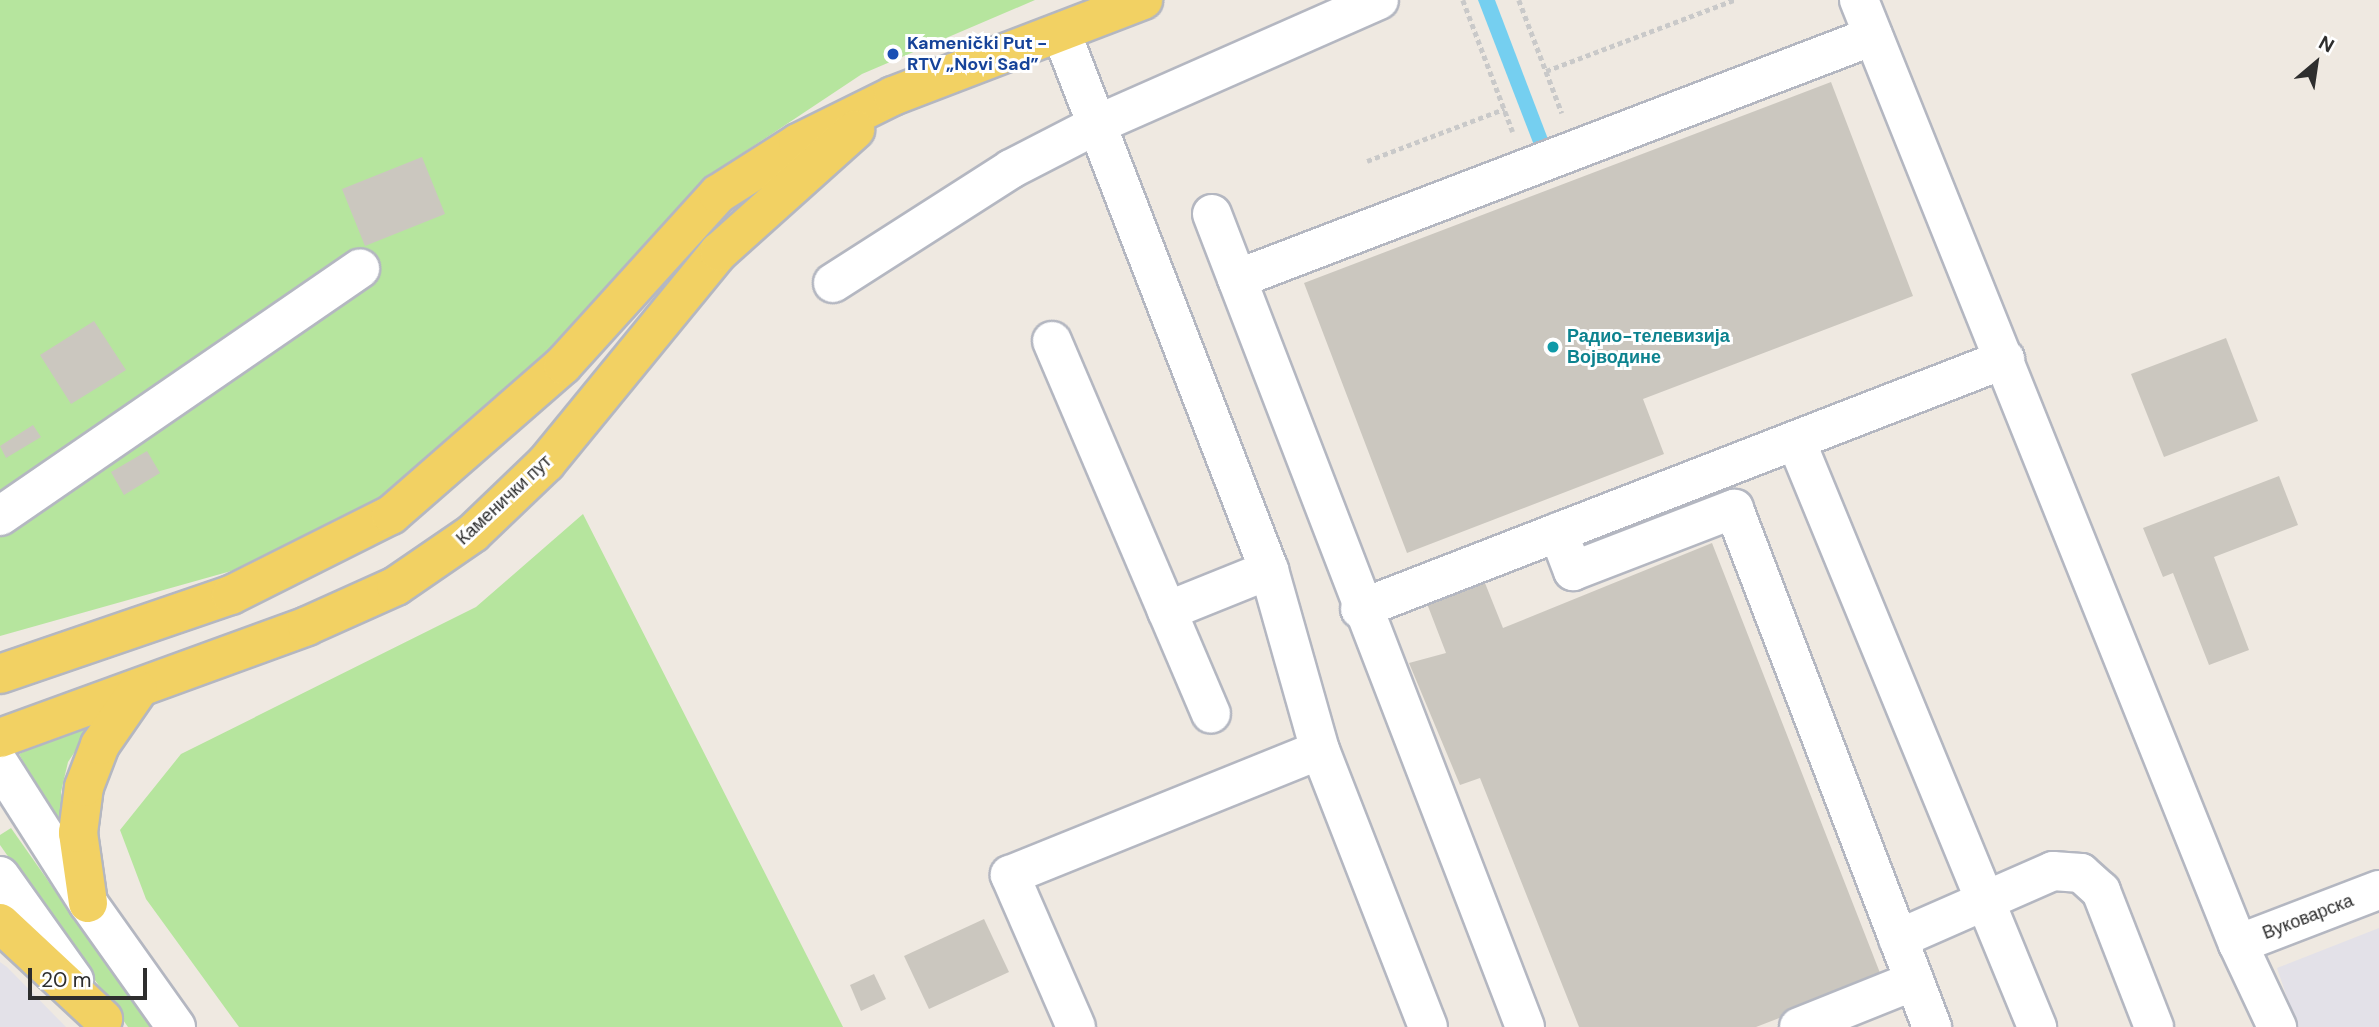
<!DOCTYPE html>
<html>
<head>
<meta charset="utf-8">
<style>
	body { margin:0 }
	#map { position:relative; width:2379px; height:1027px; overflow:hidden; background:#efe9e1; font-family:"DM Sans",sans-serif }
	div>[style] { position:absolute }
	.industrial>* { inset:0; background:#e3e1e8 }
	.green>* { inset:0; background:#b6e59e }
	.water>* { inset:0; background:#75cff0 }
	.building>* { inset:0; background:#cbc7bf }
	.path>* { height:4.5px; margin-top:-2.25px; transform-origin:0; background:repeating-linear-gradient(90deg,#c9c9c9 0 5px,transparent 0 8.5px) }
	.roads { filter:drop-shadow(2px 0 #b4b7c1) drop-shadow(-2px 0 #b4b7c1) drop-shadow(0 2px #b4b7c1) drop-shadow(0 -2px #b4b7c1) }
	.minor>* { height:38px; margin:-19px; padding:0 19px; transform-origin:19px; border-radius:19px; background:#fff }
	.major>* { height:38px; margin:-19px; padding:0 19px; transform-origin:19px; border-radius:19px; background:#f2d163 }
	.dots>* { width:19px; height:19px; translate:-50% -50%; box-sizing:border-box; border:4px solid #fff; border-radius:50% }
	span { translate:-50% -50%; white-space:nowrap; text-align:center; line-height:1.15; -webkit-text-stroke:6px #fff; paint-order:stroke }
	.transit-label { font-size:18px; color:#164399; font-weight:700 }
	.left { translate:0 -50%; text-align:left }
	.culture-label { font-size:18px; color:#0d838f; font-weight:700 }
	.street-label { font-size:18px; color:#2e2e2e }
	.north { position:absolute; left:2281px; top:28px; width:70px; height:70px; -webkit-text-stroke:5px #fff; paint-order:stroke; rotate:29deg; font-size:19px; font-weight:700; line-height:28px; text-align:center; color:#2e2e2e }
	.north::after { content:''; display:block; margin:auto; width:24px; height:32px; background:#2e2e2e; clip-path:polygon(50% 0,100% 100%,50% 72%,0 100%) }
	.scale { position:absolute; left:28px; top:968px; width:119px; height:32px; box-sizing:border-box; border:4px solid #2e2e2e; border-top:0; padding-left:9px; font-size:21px; line-height:24px; white-space:nowrap; color:#2e2e2e; -webkit-text-stroke:5px #fff; paint-order:stroke }
</style>
</head>
<body>
<div id="map">
	<div class="industrial">
		<div style="clip-path:polygon(2379px 928px,2379px 1027px,2297px 1027px,2277px 968px)"></div>
		<div style="clip-path:polygon(0 962px,7px 967px,66px 1027px,0 1027px)"></div>
	</div>
	<div class="green">
		<div style="clip-path:polygon(0 0,1035px 0,862px 74px,710px 175px,671px 227px,538px 374px,403px 499px,249px 566px,0 636px)"></div>
		<div style="clip-path:polygon(583px 514px,843px 1027px,239px 1027px,146px 899px,120px 830px,181px 754px,476px 607px)"></div>
		<div style="clip-path:polygon(96px 720px,68px 762px,61px 792px,66px 842px,19px 754px)"></div>
		<div style="clip-path:polygon(11px 828px,151px 1027px,128px 1027px,0 845px,0 835px)"></div>
	</div>
	<div class="water">
		<div style="clip-path:polygon(1478px 0,1495px 0,1551px 147px,1537px 153px)"></div>
	</div>
	<div class="building">
		<div style="clip-path:polygon(1831px 82px,1913px 296px,1643px 399px,1664px 454px,1407px 553px,1304px 283px)"></div>
		<div style="clip-path:polygon(422px 157px,445px 214px,365px 246px,342px 189px)"></div>
		<div style="clip-path:polygon(94px 321px,126px 370px,71px 404px,40px 355px)"></div>
		<div style="clip-path:polygon(2226px 338px,2258px 421px,2164px 457px,2131px 374px)"></div>
		<div style="clip-path:polygon(33px 425px,41px 437px,6px 458px,0 446px)"></div>
		<div style="clip-path:polygon(147px 451px,160px 473px,124px 495px,111px 472px)"></div>
		<div style="clip-path:polygon(2279px 476px,2298px 525px,2214px 557px,2249px 650px,2209px 665px,2173px 573px,2163px 577px,2143px 528px)"></div>
		<div style="clip-path:polygon(1712px 543px,1882px 978px,1756px 1027px,1579px 1027px,1480px 778px,1460px 785px,1409px 663px,1446px 653px,1426px 601px,1483px 578px,1503px 628px)"></div>
		<div style="clip-path:polygon(984px 919px,1009px 972px,929px 1009px,904px 956px)"></div>
		<div style="clip-path:polygon(874px 974px,886px 999px,861px 1011px,850px 985px)"></div>
	</div>
	<div class="path">
		<div style="left:1463px;top:0;width:141px;rotate:69.3deg"></div>
		<div style="left:1519px;top:0;width:121px;rotate:69.2deg"></div>
		<div style="left:1546px;top:71px;width:201px;rotate:-20.7deg"></div>
		<div style="left:1367px;top:161px;width:147px;rotate:-20.8deg"></div>
	</div>
	<div class="roads">
		<div class="minor">
			<div style="left:1859px;top:0;width:1017px;rotate:68.13deg"></div>
			<div style="left:2238px;top:944px;width:92px;rotate:64.8deg"></div>
			<div style="left:1061px;top:32px;width:577px;rotate:68.86deg"></div>
			<div style="left:1269px;top:570px;width:187px;rotate:74.2deg"></div>
			<div style="left:1320px;top:750px;width:297px;rotate:68.7deg"></div>
			<div style="left:1212px;top:214px;width:871px;rotate:68.94deg"></div>
			<div style="left:1237px;top:279px;width:681px;rotate:-20.91deg"></div>
			<div style="left:833px;top:283px;width:211px;rotate:-32.6deg"></div>
			<div style="left:1011px;top:169px;width:98px;rotate:-27.3deg"></div>
			<div style="left:1098px;top:124px;width:307px;rotate:-23.8deg"></div>
			<div style="left:1052px;top:341px;width:405px;rotate:66.9deg"></div>
			<div style="left:1796px;top:441px;width:634px;rotate:67.64deg"></div>
			<div style="left:0;top:516px;width:437px;rotate:-34.5deg"></div>
			<div style="left:1558px;top:532px;width:42px;rotate:69deg"></div>
			<div style="left:1573px;top:571px;width:173px;rotate:-21.1deg"></div>
			<div style="left:1734px;top:509px;width:555px;rotate:69.08deg"></div>
			<div style="left:1360px;top:609px;width:692px;rotate:-21.19deg"></div>
			<div style="left:1167px;top:611px;width:110px;rotate:-21.9deg"></div>
			<div style="left:0;top:765px;width:164px;rotate:57.5deg"></div>
			<div style="left:88px;top:903px;width:152px;rotate:54.6deg"></div>
			<div style="left:0;top:876px;width:128px;rotate:54.6deg"></div>
			<div style="left:1898px;top:939px;width:169px;rotate:-23.7deg"></div>
			<div style="left:2053px;top:871px;width:28px;rotate:4deg"></div>
			<div style="left:2081px;top:873px;width:27px;rotate:42deg"></div>
			<div style="left:2101px;top:891px;width:146px;rotate:68.7deg"></div>
			<div style="left:2238px;top:944px;width:151px;rotate:-21deg"></div>
			<div style="left:1076px;top:1027px;width:166px;rotate:-113.5deg"></div>
			<div style="left:1010px;top:875px;width:334px;rotate:-22deg"></div>
			<div style="left:1799px;top:1027px;width:124px;rotate:-21.8deg"></div>
		</div>
		<div class="major">
			<div style="left:0;top:674px;width:244px;rotate:-18.9deg"></div>
			<div style="left:231px;top:595px;width:179px;rotate:-26.6deg"></div>
			<div style="left:391px;top:515px;width:228px;rotate:-41.1deg"></div>
			<div style="left:563px;top:365px;width:231px;rotate:-47.8deg"></div>
			<div style="left:718px;top:194px;width:95px;rotate:-32.5deg"></div>
			<div style="left:798px;top:143px;width:106px;rotate:-26.3deg"></div>
			<div style="left:893px;top:96px;width:268px;rotate:-21deg"></div>
			<div style="left:0;top:738px;width:327px;rotate:-20deg"></div>
			<div style="left:307px;top:626px;width:98px;rotate:-24.2deg"></div>
			<div style="left:396px;top:586px;width:93px;rotate:-34.5deg"></div>
			<div style="left:473px;top:533px;width:101px;rotate:-43.8deg"></div>
			<div style="left:546px;top:463px;width:273px;rotate:-50.7deg"></div>
			<div style="left:719px;top:252px;width:183px;rotate:-41.9deg"></div>
			<div style="left:88px;top:903px;width:71px;rotate:-98.1deg"></div>
			<div style="left:78px;top:833px;width:46px;rotate:-82.6deg"></div>
			<div style="left:84px;top:787px;width:45px;rotate:-69.1deg"></div>
			<div style="left:100px;top:745px;width:67px;rotate:-55.4deg"></div>
			<div style="left:0;top:923px;width:141px;rotate:43deg"></div>
		</div>
	</div>
	<div class="dots">
		<div style="left:893px;top:54px;background:#1a4fb4"></div>
		<div style="left:1553px;top:347px;background:#0f9aa8"></div>
	</div>
	<div class="transit-label">
		<span class="left" style="left:907px;top:54px">Kamenički Put -<br>RTV „Novi Sad”</span>
	</div>
	<div class="culture-label">
		<span class="left" style="left:1567px;top:347px">Радио-телевизија<br>Војводине</span>
	</div>
	<div class="street-label">
		<span style="left:504px;top:500px;rotate:-43deg">Каменички пут</span>
		<span style="left:2308px;top:917px;rotate:-21deg">Вуковарска</span>
	</div>
	<div class="north">N</div>
	<div class="scale">20 m</div>
</div>
</body>
</html>
